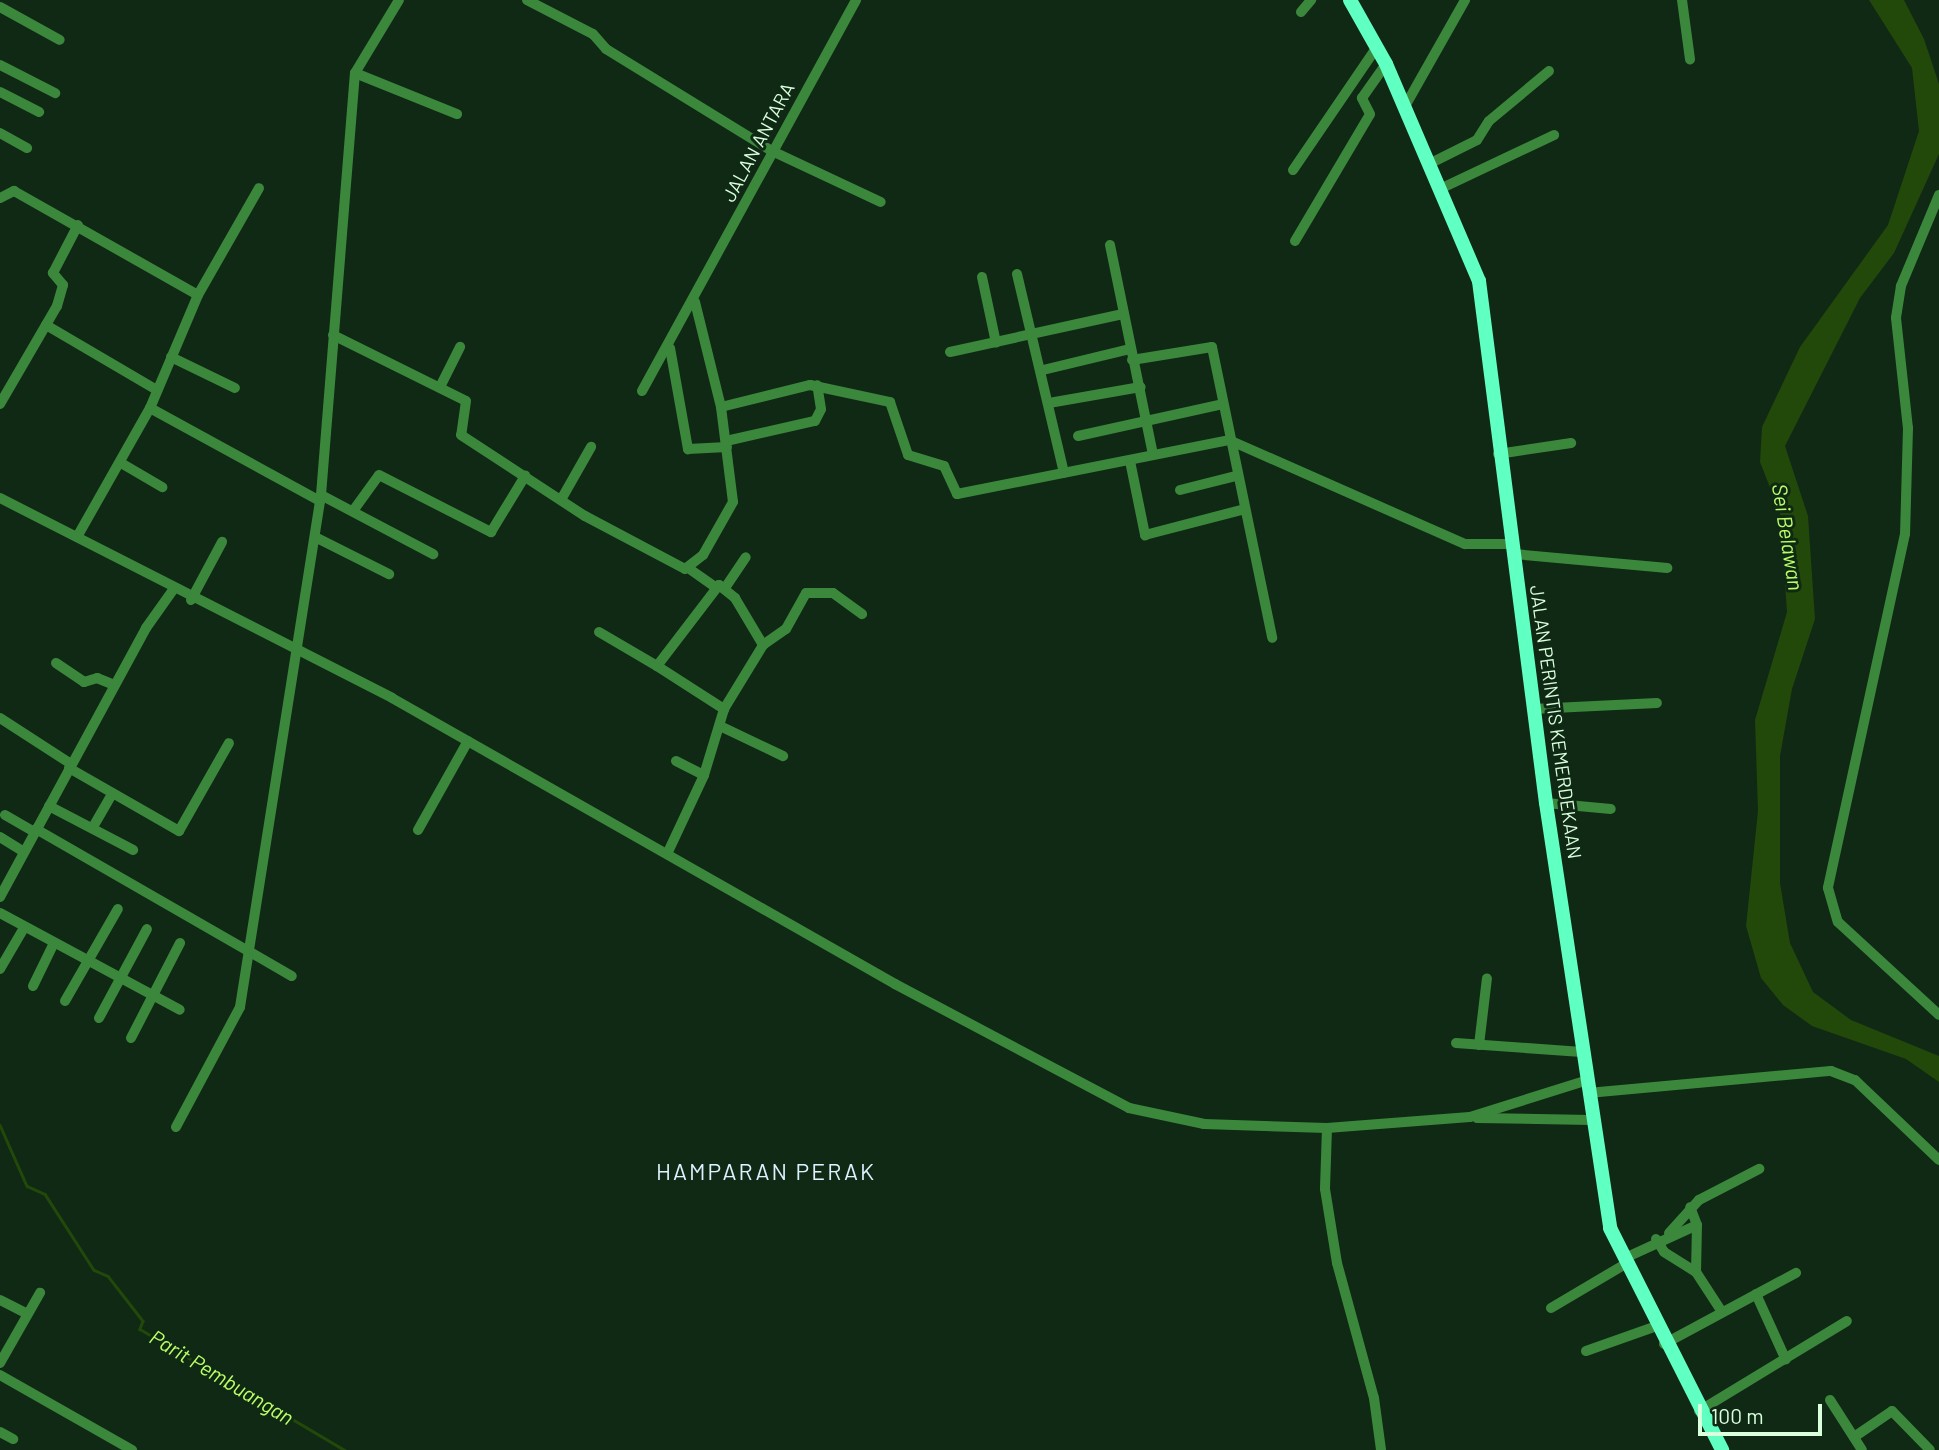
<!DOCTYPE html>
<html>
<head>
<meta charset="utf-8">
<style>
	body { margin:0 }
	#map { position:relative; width:1939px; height:1450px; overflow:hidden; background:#102914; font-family:Barlow,sans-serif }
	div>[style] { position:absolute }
	.water>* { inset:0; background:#22480a }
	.stream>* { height:2.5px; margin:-1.25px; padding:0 1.25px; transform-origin:1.25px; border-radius:1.25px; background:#22480a }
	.minor>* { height:10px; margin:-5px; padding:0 5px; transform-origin:5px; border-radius:5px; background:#3b883d }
	.major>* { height:14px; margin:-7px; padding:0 7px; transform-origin:7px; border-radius:7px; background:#60ffc2 }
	span { translate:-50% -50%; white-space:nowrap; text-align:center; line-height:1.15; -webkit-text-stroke:6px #102914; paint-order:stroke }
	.street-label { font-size:19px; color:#d9ffdd }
	.water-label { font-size:21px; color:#baff67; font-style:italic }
	.quarter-label { font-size:23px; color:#dbf2ff; letter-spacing:2px }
	.scale { position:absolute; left:1698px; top:1404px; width:124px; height:32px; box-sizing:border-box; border:4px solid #d9ffdd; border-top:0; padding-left:9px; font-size:21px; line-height:24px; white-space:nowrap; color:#d9ffdd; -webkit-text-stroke:5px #102914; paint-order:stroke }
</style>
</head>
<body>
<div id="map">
	<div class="water">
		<div style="clip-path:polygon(1869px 0,1904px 0,1924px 39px,1939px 84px,1939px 154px,1894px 253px,1860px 298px,1785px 446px,1808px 516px,1815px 619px,1792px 689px,1780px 756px,1780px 883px,1790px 943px,1813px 992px,1851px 1020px,1939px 1056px,1939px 1082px,1906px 1059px,1812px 1026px,1783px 1005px,1761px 978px,1746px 926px,1758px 811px,1755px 720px,1787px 612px,1780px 513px,1760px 462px,1762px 427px,1800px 347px,1888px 225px,1919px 131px,1912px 68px)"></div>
	</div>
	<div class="stream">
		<div style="left:0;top:1125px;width:67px;rotate:66.1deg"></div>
		<div style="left:27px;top:1186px;width:20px;rotate:24deg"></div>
		<div style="left:45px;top:1194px;width:90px;rotate:57.2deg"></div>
		<div style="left:94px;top:1270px;width:15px;rotate:23deg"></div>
		<div style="left:108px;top:1276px;width:57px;rotate:52.1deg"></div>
		<div style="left:143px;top:1321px;width:9px;rotate:111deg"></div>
		<div style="left:140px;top:1329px;width:238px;rotate:30.6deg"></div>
	</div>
	<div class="minor">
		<div style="left:527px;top:0;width:74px;rotate:27.3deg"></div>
		<div style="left:593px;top:34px;width:20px;rotate:49deg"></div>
		<div style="left:606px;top:49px;width:195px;rotate:31.6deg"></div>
		<div style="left:772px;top:151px;width:120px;rotate:25.1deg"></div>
		<div style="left:1682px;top:0;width:60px;rotate:82.3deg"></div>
		<div style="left:0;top:7px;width:68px;rotate:28.8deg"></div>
		<div style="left:1301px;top:12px;width:16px;rotate:-50deg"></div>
		<div style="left:0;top:65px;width:62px;rotate:27deg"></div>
		<div style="left:355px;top:73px;width:110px;rotate:21.9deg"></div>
		<div style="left:0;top:92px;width:44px;rotate:27.1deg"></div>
		<div style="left:1404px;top:108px;width:124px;rotate:-60.5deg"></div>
		<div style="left:0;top:133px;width:31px;rotate:29deg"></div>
		<div style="left:1431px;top:163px;width:51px;rotate:-26.6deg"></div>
		<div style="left:1477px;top:140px;width:22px;rotate:-58deg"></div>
		<div style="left:1489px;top:121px;width:78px;rotate:-39.8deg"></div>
		<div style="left:1293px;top:170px;width:149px;rotate:-55.7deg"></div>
		<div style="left:1442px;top:188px;width:124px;rotate:-25.3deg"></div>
		<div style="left:1939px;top:195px;width:99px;rotate:112.7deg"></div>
		<div style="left:1901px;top:286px;width:32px;rotate:99deg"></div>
		<div style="left:1896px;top:318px;width:111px;rotate:83.8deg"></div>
		<div style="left:1908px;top:428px;width:106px;rotate:91.6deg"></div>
		<div style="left:1905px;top:534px;width:362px;rotate:102.3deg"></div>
		<div style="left:1828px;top:888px;width:35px;rotate:74deg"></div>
		<div style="left:1838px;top:922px;width:137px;rotate:42.6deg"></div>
		<div style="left:0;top:198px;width:16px;rotate:-27deg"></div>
		<div style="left:14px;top:191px;width:211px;rotate:29.5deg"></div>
		<div style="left:198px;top:295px;width:123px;rotate:113deg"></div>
		<div style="left:150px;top:408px;width:148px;rotate:119.5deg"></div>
		<div style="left:1295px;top:241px;width:147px;rotate:-59.4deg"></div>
		<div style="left:1370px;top:114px;width:18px;rotate:-117deg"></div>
		<div style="left:1362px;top:98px;width:42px;rotate:-54.8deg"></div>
		<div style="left:1110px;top:245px;width:213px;rotate:78.4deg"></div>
		<div style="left:1017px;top:274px;width:204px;rotate:76.7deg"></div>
		<div style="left:982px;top:277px;width:67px;rotate:78deg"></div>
		<div style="left:198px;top:295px;width:123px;rotate:-60.3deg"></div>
		<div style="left:695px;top:302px;width:108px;rotate:76.1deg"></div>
		<div style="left:46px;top:325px;width:126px;rotate:30.4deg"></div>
		<div style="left:333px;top:335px;width:148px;rotate:26.4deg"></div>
		<div style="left:466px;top:401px;width:34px;rotate:98deg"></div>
		<div style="left:461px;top:435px;width:148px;rotate:33.2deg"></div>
		<div style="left:585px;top:516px;width:113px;rotate:27.9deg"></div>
		<div style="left:685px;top:569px;width:23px;rotate:-38deg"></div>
		<div style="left:703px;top:555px;width:61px;rotate:-60.5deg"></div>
		<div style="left:733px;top:502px;width:96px;rotate:-97.2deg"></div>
		<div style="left:721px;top:407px;width:92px;rotate:-13.9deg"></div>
		<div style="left:810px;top:385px;width:82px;rotate:12deg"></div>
		<div style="left:890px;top:402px;width:56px;rotate:71.2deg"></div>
		<div style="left:908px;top:455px;width:38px;rotate:17deg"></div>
		<div style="left:944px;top:466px;width:31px;rotate:65deg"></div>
		<div style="left:957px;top:494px;width:277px;rotate:-11.2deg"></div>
		<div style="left:1229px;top:440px;width:258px;rotate:23.8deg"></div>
		<div style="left:1465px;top:544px;width:48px"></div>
		<div style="left:670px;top:348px;width:103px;rotate:79.9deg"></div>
		<div style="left:688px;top:449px;width:39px;rotate:-3deg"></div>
		<div style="left:950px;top:352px;width:177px;rotate:-12.4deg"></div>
		<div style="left:171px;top:357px;width:71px;rotate:25.8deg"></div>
		<div style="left:1132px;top:360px;width:81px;rotate:-9.2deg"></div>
		<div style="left:1212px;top:347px;width:297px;rotate:78.3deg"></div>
		<div style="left:1043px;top:370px;width:89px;rotate:-13.6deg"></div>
		<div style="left:440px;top:387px;width:45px;rotate:-63.4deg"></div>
		<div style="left:642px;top:391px;width:446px;rotate:-61.3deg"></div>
		<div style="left:1049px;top:403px;width:93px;rotate:-9.9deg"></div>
		<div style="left:0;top:404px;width:113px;rotate:-59.8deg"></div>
		<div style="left:57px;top:306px;width:22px;rotate:-74deg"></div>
		<div style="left:63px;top:285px;width:16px;rotate:-130deg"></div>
		<div style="left:53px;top:273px;width:54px;rotate:-62.5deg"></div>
		<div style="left:150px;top:408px;width:194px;rotate:28.7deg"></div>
		<div style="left:1078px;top:436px;width:148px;rotate:-12.4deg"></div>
		<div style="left:726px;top:441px;width:91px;rotate:-12.7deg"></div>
		<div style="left:815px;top:421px;width:13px;rotate:-63deg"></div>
		<div style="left:821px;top:409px;width:24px;rotate:-99deg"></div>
		<div style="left:1498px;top:454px;width:74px;rotate:-8.6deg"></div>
		<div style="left:1130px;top:461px;width:76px;rotate:78.5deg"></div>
		<div style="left:1145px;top:535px;width:103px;rotate:-14.6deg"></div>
		<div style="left:121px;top:463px;width:48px;rotate:30.3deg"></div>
		<div style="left:1180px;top:490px;width:58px;rotate:-14deg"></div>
		<div style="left:321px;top:495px;width:127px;rotate:27.8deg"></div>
		<div style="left:0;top:498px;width:440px;rotate:27deg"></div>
		<div style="left:392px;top:698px;width:579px;rotate:29.62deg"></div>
		<div style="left:895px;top:984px;width:265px;rotate:27.9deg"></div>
		<div style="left:1129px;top:1108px;width:77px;rotate:12deg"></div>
		<div style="left:1204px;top:1124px;width:123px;rotate:1.9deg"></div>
		<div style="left:1327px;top:1128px;width:143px;rotate:-4.4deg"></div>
		<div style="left:1470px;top:1117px;width:121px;rotate:-17.4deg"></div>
		<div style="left:562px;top:498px;width:59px;rotate:-60.4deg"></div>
		<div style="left:353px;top:511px;width:44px;rotate:-54.2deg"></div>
		<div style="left:379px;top:475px;width:126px;rotate:27deg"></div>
		<div style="left:491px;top:532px;width:66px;rotate:-58.7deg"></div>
		<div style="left:315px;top:537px;width:83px;rotate:26.6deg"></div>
		<div style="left:1514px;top:554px;width:154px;rotate:5.2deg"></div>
		<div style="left:691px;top:570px;width:28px;rotate:35deg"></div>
		<div style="left:725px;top:588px;width:37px;rotate:-56deg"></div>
		<div style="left:191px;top:600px;width:66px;rotate:-61.9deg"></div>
		<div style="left:599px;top:632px;width:67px;rotate:30.4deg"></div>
		<div style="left:657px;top:666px;width:102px;rotate:-52.6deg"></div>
		<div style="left:719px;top:585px;width:21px;rotate:39deg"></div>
		<div style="left:735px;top:598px;width:55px;rotate:59.2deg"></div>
		<div style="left:56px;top:663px;width:34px;rotate:34deg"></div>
		<div style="left:84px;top:682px;width:14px;rotate:-17deg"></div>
		<div style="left:97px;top:678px;width:18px;rotate:22deg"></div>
		<div style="left:657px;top:666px;width:80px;rotate:32.7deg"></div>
		<div style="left:1533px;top:709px;width:124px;rotate:-2.8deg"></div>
		<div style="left:0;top:718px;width:85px;rotate:32.9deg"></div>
		<div style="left:720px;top:726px;width:70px;rotate:25.5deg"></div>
		<div style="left:676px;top:761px;width:31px;rotate:27deg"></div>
		<div style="left:69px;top:768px;width:127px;rotate:29.8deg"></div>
		<div style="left:179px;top:831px;width:101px;rotate:-60.4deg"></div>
		<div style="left:1546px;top:803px;width:65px;rotate:5.3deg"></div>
		<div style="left:49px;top:806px;width:95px;rotate:27.6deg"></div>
		<div style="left:5px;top:815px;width:34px;rotate:30deg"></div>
		<div style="left:93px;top:827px;width:39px;rotate:-60deg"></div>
		<div style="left:36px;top:829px;width:295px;rotate:29.9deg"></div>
		<div style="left:418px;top:830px;width:102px;rotate:-60.7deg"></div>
		<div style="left:0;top:837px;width:28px;rotate:32deg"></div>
		<div style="left:668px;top:852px;width:85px;rotate:-64.9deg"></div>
		<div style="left:704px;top:775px;width:69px;rotate:-73.1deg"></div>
		<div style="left:724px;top:709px;width:75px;rotate:-58.6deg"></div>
		<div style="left:763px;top:645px;width:28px;rotate:-35deg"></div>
		<div style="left:786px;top:629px;width:41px;rotate:-60.9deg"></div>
		<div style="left:806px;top:593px;width:27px"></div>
		<div style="left:833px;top:593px;width:36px;rotate:36deg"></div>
		<div style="left:0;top:897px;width:306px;rotate:-61.5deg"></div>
		<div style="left:146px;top:628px;width:47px;rotate:-54.6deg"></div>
		<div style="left:0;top:913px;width:204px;rotate:28.3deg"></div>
		<div style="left:0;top:969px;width:48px;rotate:-59.7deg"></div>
		<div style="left:33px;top:986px;width:48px;rotate:-64deg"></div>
		<div style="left:65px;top:1001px;width:106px;rotate:-60.1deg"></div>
		<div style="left:99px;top:1018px;width:101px;rotate:-61.7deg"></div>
		<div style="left:131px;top:1038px;width:107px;rotate:-62.7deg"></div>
		<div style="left:1456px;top:1043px;width:126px;rotate:4.1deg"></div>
		<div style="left:1479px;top:1045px;width:67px;rotate:-83.2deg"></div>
		<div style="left:1588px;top:1093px;width:244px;rotate:-5.2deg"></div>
		<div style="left:1831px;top:1071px;width:26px;rotate:21deg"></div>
		<div style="left:1855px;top:1080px;width:116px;rotate:43.6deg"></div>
		<div style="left:1477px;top:1118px;width:114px;rotate:1deg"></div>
		<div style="left:176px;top:1127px;width:136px;rotate:-61.9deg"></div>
		<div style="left:240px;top:1007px;width:518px;rotate:-81.01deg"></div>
		<div style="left:321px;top:495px;width:423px;rotate:-85.4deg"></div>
		<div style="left:355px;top:73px;width:85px;rotate:-58.9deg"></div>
		<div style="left:1327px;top:1128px;width:61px;rotate:91.9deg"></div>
		<div style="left:1325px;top:1189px;width:75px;rotate:80.8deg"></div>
		<div style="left:1337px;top:1263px;width:140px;rotate:74.7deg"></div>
		<div style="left:1374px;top:1398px;width:52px;rotate:82.3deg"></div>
		<div style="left:1669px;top:1233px;width:45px;rotate:-47.7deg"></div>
		<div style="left:1699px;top:1200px;width:68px;rotate:-27.3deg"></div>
		<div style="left:1656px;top:1239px;width:15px;rotate:58deg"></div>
		<div style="left:1664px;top:1252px;width:38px;rotate:32deg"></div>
		<div style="left:1696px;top:1272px;width:44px;rotate:57deg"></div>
		<div style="left:1625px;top:1258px;width:79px;rotate:-24.6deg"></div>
		<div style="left:1697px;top:1225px;width:19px;rotate:-111deg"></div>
		<div style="left:1696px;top:1272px;width:47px;rotate:-88.8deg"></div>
		<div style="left:1756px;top:1294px;width:72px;rotate:65.6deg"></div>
		<div style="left:0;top:1300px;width:31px;rotate:27deg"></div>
		<div style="left:1551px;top:1308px;width:88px;rotate:-30.6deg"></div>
		<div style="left:1664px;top:1344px;width:150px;rotate:-28.3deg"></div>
		<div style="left:1586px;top:1351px;width:75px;rotate:-19.4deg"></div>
		<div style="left:0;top:1363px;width:81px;rotate:-60.3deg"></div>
		<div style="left:0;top:1375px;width:152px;rotate:29.6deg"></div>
		<div style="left:1830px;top:1400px;width:59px;rotate:57.4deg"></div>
		<div style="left:1699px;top:1411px;width:173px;rotate:-31.3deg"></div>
		<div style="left:0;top:1432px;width:15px;rotate:28deg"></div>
		<div style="left:1854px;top:1437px;width:46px;rotate:-34.4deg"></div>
		<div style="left:1892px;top:1411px;width:54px;rotate:45.7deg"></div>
	</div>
	<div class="major">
		<div style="left:1350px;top:0;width:73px;rotate:60.6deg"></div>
		<div style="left:1386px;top:64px;width:236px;rotate:66.8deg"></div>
		<div style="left:1479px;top:281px;width:526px;rotate:82.69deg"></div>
		<div style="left:1546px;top:803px;width:430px;rotate:81.4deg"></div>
		<div style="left:1610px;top:1228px;width:249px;rotate:63.2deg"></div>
	</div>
	<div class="street-label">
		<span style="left:758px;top:142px;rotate:-62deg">JALAN ANTARA</span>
		<span style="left:1556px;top:722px;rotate:82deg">JALAN PERINTIS KEMERDEKAAN</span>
	</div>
	<div class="water-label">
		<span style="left:1788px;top:537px;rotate:81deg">Sei Belawan</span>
		<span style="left:222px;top:1377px;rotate:31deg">Parit Pembuangan</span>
	</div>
	<div class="quarter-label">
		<span style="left:766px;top:1171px">HAMPARAN PERAK</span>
	</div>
	<div class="scale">100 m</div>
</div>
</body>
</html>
